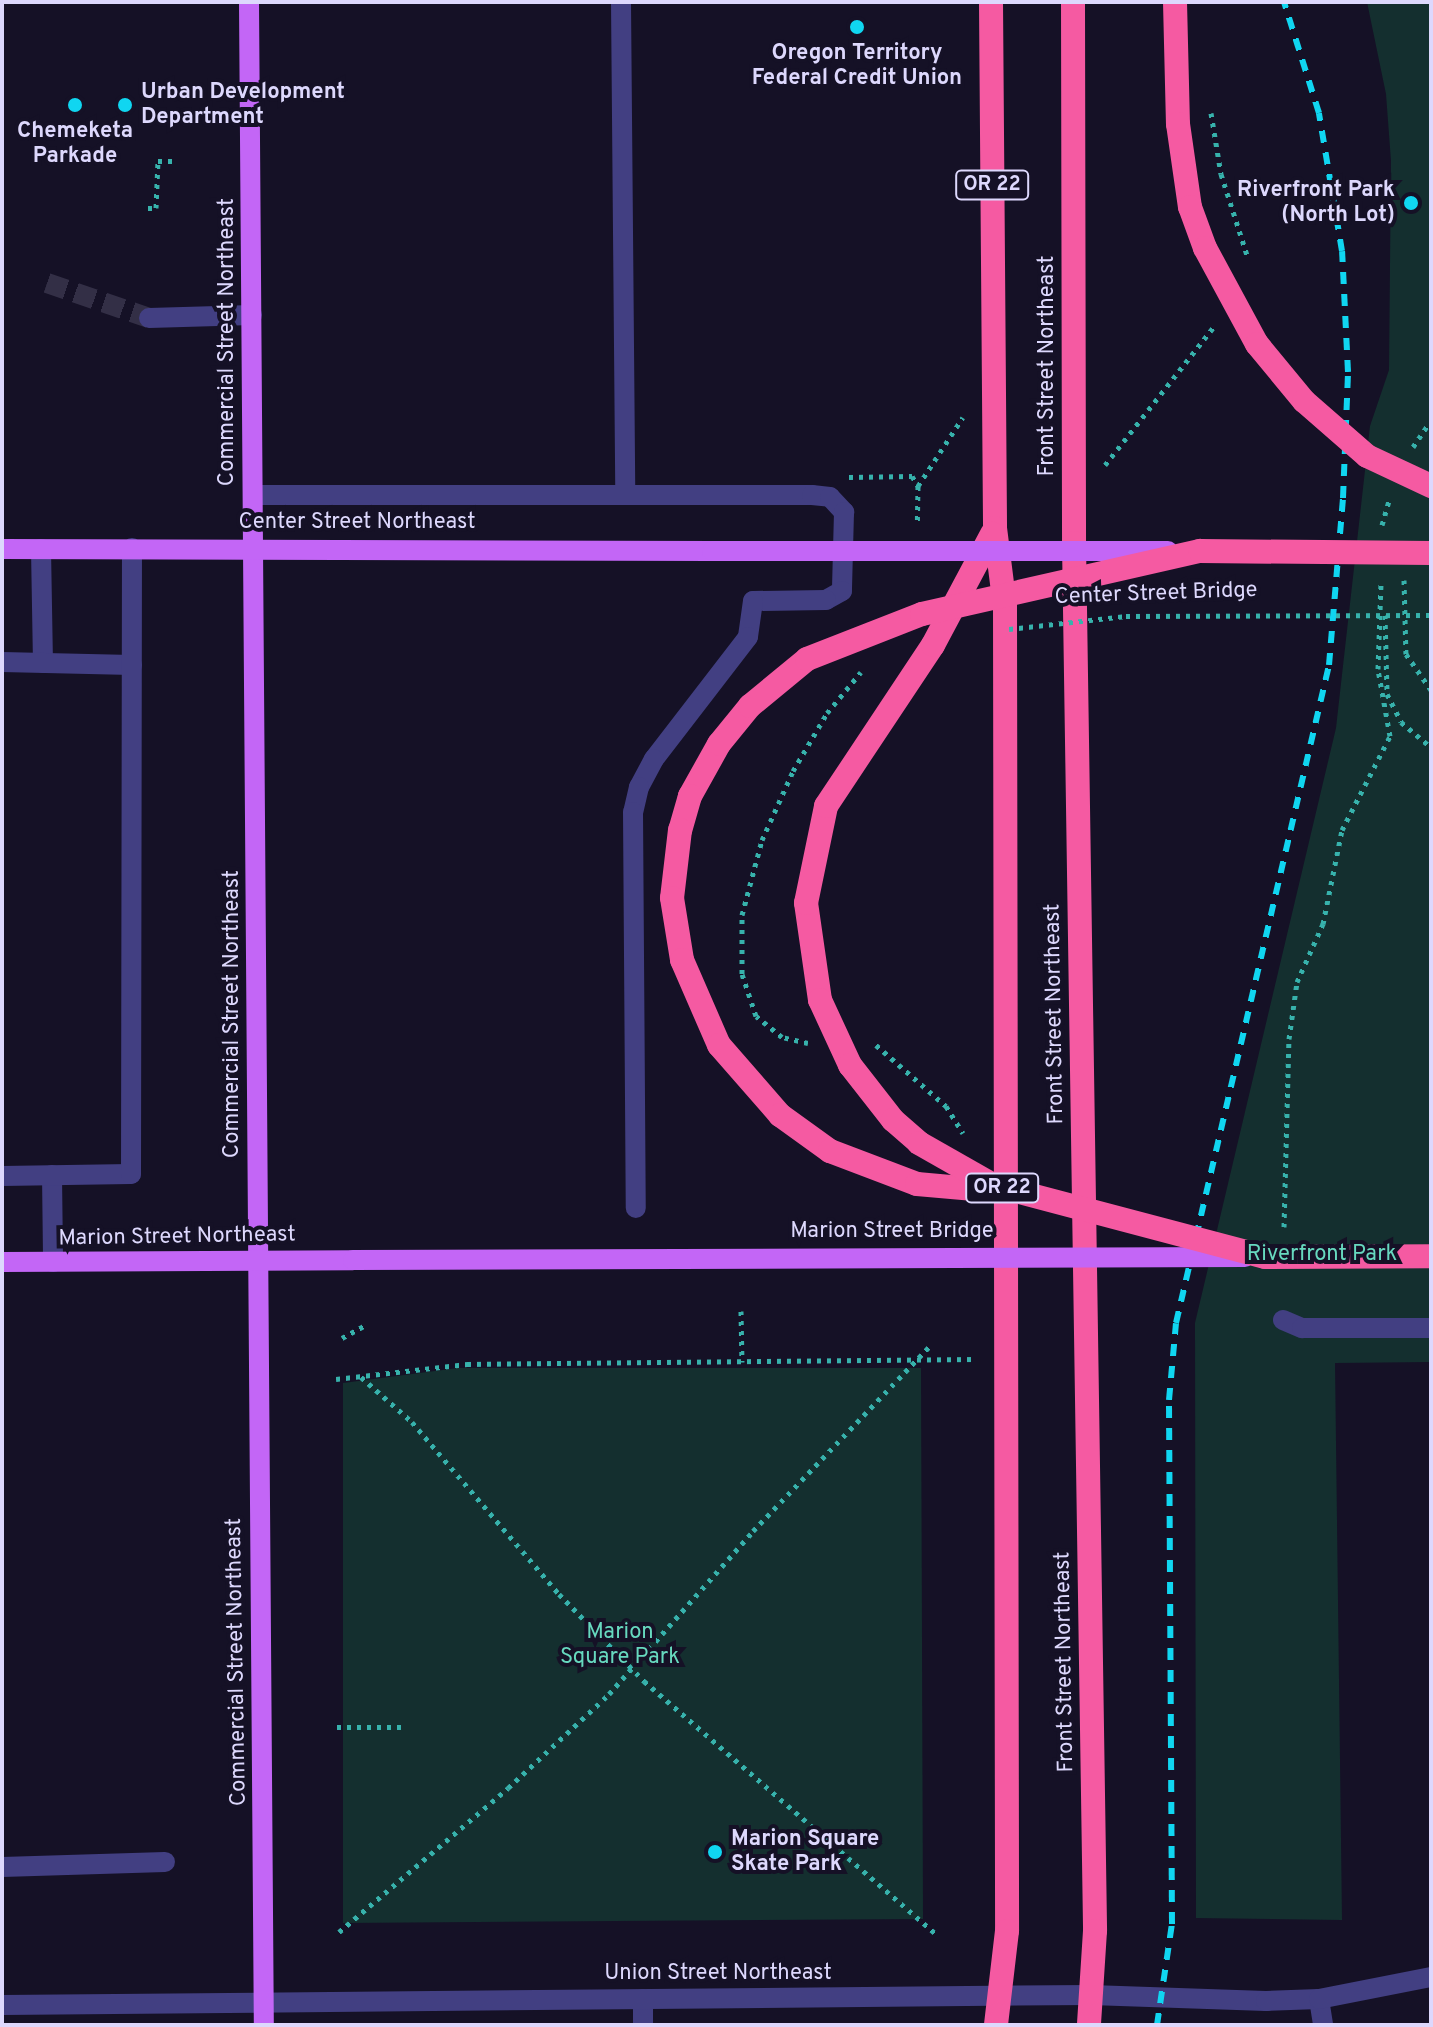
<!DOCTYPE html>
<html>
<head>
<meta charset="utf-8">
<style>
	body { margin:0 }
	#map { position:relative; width:1433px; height:2027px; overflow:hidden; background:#151126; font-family:Overpass,sans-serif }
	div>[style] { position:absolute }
	.green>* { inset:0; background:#142f2f }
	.minor-tunnel>* { height:20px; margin-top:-10px; transform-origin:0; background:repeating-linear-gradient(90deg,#332f46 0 20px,transparent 0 30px) }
	.path>* { height:5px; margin-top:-2.5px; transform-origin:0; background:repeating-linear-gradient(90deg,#37b2ac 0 4px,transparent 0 10px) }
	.minor>* { height:20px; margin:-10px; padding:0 10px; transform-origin:10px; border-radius:10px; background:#423f82 }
	.major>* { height:20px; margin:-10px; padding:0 10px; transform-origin:10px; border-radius:10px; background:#c366f6 }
	.highway>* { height:24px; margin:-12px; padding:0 12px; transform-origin:12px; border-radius:12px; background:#f55aa2 }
	.rail>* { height:6px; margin-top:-3px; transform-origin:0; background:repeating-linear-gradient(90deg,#10d6f1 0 12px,transparent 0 22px) }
	.path-bridge>* { height:5px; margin-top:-2.5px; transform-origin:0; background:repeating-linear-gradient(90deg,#37b2ac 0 4px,transparent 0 10px) }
	.major-bridge>* { height:20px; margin:-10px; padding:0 10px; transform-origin:10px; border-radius:10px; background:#c366f6 }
	.highway-bridge>* { height:24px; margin:-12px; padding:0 12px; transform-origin:12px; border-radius:12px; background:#f55aa2 }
	.dots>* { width:22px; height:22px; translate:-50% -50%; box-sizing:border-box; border:4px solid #151126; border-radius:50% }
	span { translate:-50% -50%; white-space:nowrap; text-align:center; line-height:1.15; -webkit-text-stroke:8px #151126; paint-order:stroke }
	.shield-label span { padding:2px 6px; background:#151126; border:2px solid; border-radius:6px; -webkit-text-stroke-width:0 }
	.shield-label { font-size:20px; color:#ddd8fd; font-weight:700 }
	.poi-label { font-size:22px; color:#ddd8fd; font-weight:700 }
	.left { translate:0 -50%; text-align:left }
	.right { translate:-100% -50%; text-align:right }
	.street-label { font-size:22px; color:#ddd8fd }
	.park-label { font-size:22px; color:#67d9bf }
	.frame { position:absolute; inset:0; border:4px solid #ddd8fd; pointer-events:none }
</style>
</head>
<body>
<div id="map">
	<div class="green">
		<div style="clip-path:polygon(1367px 2px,1431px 2px,1431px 1362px,1335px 1363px,1342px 1920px,1196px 1918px,1195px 1323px,1336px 728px,1370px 426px,1389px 370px,1391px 161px,1386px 94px)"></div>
		<div style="clip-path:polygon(458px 1368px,921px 1368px,923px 1919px,343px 1923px,343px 1383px)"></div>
	</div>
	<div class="minor-tunnel">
		<div style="left:47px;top:283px;width:108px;rotate:18.9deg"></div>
	</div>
	<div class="path">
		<div style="left:1211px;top:113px;width:62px;rotate:80.7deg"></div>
		<div style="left:1221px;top:174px;width:88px;rotate:72.2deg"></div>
		<div style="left:148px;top:208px;width:8px"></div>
		<div style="left:156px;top:208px;width:47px;rotate:-87.6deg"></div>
		<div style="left:158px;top:161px;width:20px"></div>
		<div style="left:1413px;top:447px;width:27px;rotate:-56deg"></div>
		<div style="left:1105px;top:465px;width:178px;rotate:-51.8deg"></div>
		<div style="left:849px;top:477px;width:63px;rotate:-0.9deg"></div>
		<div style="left:912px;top:476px;width:12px;rotate:59deg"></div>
		<div style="left:918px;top:486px;width:39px;rotate:91deg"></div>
		<div style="left:918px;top:486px;width:82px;rotate:-56.9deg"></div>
		<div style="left:1382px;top:525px;width:26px;rotate:-74deg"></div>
		<div style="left:1404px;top:580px;width:74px;rotate:88.5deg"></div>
		<div style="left:1406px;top:654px;width:44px;rotate:55.2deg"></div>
		<div style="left:1385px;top:615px;width:79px;rotate:88.5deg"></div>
		<div style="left:1387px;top:694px;width:31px;rotate:63deg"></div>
		<div style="left:1401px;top:722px;width:39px;rotate:40deg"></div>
		<div style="left:808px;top:1043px;width:27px;rotate:-167deg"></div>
		<div style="left:782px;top:1037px;width:33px;rotate:-141deg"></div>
		<div style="left:756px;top:1016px;width:44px;rotate:-108.4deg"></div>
		<div style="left:742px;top:974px;width:59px;rotate:-90deg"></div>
		<div style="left:742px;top:915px;width:78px;rotate:-75.1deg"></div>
		<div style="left:762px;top:840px;width:76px;rotate:-65.8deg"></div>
		<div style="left:793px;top:771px;width:67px;rotate:-59.6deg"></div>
		<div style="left:827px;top:713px;width:53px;rotate:-50.3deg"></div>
		<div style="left:876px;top:1045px;width:93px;rotate:41.1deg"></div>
		<div style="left:946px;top:1106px;width:32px;rotate:58deg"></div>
		<div style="left:1284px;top:1227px;width:188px;rotate:-88.5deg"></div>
		<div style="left:1289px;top:1039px;width:58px;rotate:-82deg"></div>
		<div style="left:1297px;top:982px;width:64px;rotate:-65.9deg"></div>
		<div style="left:1323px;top:924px;width:96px;rotate:-78.6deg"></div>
		<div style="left:1342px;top:830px;width:106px;rotate:-62.9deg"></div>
		<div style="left:1390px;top:736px;width:68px;rotate:-100.2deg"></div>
		<div style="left:1378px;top:669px;width:86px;rotate:-88deg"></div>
		<div style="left:741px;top:1311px;width:51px;rotate:88.9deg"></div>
		<div style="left:342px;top:1338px;width:29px;rotate:-29deg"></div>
		<div style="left:361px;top:1377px;width:68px;rotate:41.4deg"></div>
		<div style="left:412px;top:1422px;width:226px;rotate:49.5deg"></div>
		<div style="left:559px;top:1594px;width:122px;rotate:45.7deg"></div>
		<div style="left:644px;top:1681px;width:385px;rotate:40.9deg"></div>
		<div style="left:336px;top:1379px;width:132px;rotate:-6.5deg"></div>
		<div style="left:467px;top:1364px;width:510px;rotate:-0.56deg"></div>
		<div style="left:337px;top:1727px;width:68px"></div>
		<div style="left:339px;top:1932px;width:222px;rotate:-40.4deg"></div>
		<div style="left:508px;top:1788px;width:138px;rotate:-42.9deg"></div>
		<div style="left:609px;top:1694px;width:217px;rotate:-48.5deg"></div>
		<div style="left:753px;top:1531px;width:257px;rotate:-46.3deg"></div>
	</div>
	<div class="minor">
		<div style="left:621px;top:2px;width:491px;rotate:89.5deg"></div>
		<div style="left:149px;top:318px;width:103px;rotate:-1.7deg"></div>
		<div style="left:253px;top:495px;width:559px"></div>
		<div style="left:812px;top:495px;width:18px;rotate:6deg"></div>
		<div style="left:830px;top:497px;width:21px;rotate:47deg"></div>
		<div style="left:844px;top:512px;width:79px;rotate:91.5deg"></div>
		<div style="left:842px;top:591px;width:18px;rotate:151deg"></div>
		<div style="left:826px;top:600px;width:73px;rotate:179.2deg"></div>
		<div style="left:753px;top:601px;width:36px;rotate:98deg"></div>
		<div style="left:748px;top:637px;width:154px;rotate:127.6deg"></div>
		<div style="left:654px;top:759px;width:32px;rotate:118deg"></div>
		<div style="left:639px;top:787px;width:26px;rotate:103deg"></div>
		<div style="left:633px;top:812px;width:396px;rotate:89.6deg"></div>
		<div style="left:41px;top:549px;width:114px;rotate:89deg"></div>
		<div style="left:2px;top:662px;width:130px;rotate:1.3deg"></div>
		<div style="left:52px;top:1175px;width:87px;rotate:89.3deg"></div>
		<div style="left:2px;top:1176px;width:129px;rotate:-0.9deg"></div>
		<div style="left:131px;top:1174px;width:626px;rotate:-89.91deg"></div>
		<div style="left:1283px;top:1320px;width:21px;rotate:23deg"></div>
		<div style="left:1302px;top:1328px;width:129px"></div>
		<div style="left:2px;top:1867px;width:163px;rotate:-1.8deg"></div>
		<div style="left:643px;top:1999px;width:26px;rotate:90deg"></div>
		<div style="left:1319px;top:1999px;width:26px;rotate:81deg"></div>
		<div style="left:2px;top:2005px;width:1089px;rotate:-0.53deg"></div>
		<div style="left:1091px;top:1995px;width:175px;rotate:2deg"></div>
		<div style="left:1266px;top:2001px;width:53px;rotate:-2.2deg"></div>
		<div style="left:1319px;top:1999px;width:114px;rotate:-11.1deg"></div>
	</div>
	<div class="major">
		<div style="left:249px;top:2px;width:2023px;rotate:89.58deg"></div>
		<div style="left:2px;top:549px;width:710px;rotate:0.16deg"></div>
		<div style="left:2px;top:1262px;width:351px;rotate:-0.3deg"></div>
	</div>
	<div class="highway">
		<div style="left:991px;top:2px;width:526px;rotate:89.56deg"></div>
		<div style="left:995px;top:528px;width:80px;rotate:82.8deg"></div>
		<div style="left:1005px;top:607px;width:1324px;rotate:89.91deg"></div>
		<div style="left:1007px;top:1931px;width:95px;rotate:96.7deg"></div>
		<div style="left:1073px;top:2px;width:541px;rotate:89.89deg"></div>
		<div style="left:1074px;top:543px;width:1388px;rotate:89.13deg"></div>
		<div style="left:1095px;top:1931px;width:94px;rotate:93.7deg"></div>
		<div style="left:1175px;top:2px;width:122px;rotate:88.6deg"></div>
		<div style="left:1178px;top:124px;width:84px;rotate:81.8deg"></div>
		<div style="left:1190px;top:207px;width:44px;rotate:69.9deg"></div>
		<div style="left:719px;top:744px;width:60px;rotate:119.1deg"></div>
		<div style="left:690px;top:796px;width:35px;rotate:106deg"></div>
		<div style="left:680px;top:830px;width:68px;rotate:96.7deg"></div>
		<div style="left:672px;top:898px;width:63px;rotate:80.8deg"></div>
		<div style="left:682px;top:960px;width:93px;rotate:66.5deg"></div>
		<div style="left:719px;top:1045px;width:93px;rotate:48.9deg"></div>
		<div style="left:780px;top:1115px;width:62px;rotate:35.8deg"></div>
		<div style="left:830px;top:1151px;width:93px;rotate:20.8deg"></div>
		<div style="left:917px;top:1184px;width:89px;rotate:5.1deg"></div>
		<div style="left:820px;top:1000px;width:98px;rotate:-98.2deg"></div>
		<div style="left:806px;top:903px;width:99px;rotate:-78.3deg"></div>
		<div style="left:826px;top:806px;width:193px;rotate:-56.4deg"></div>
		<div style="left:933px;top:645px;width:126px;rotate:-62deg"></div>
	</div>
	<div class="rail">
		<div style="left:1157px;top:2025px;width:102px;rotate:-81.6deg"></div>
		<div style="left:1172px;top:1924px;width:524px;rotate:-90.33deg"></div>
		<div style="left:1169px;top:1400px;width:77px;rotate:-84.8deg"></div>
		<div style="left:1176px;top:1323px;width:676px;rotate:-76.91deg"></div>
		<div style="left:1329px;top:665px;width:168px;rotate:-85.2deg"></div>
		<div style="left:1343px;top:498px;width:126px;rotate:-87.7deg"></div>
		<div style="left:1348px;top:372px;width:121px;rotate:-92.8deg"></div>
		<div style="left:1342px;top:251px;width:140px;rotate:-99.5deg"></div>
		<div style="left:1319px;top:113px;width:116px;rotate:-107.5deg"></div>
	</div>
	<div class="path-bridge">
		<div style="left:1009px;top:629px;width:118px;rotate:-6.3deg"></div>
		<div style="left:1126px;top:616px;width:305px;rotate:-0.2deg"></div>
	</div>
	<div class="major-bridge">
		<div style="left:712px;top:551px;width:456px"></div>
		<div style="left:353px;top:1260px;width:892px;rotate:-0.19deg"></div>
	</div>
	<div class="highway-bridge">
		<div style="left:1205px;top:248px;width:109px;rotate:61.6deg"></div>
		<div style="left:1257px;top:344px;width:74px;rotate:50.5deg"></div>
		<div style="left:1304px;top:401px;width:84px;rotate:41.1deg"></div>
		<div style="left:1367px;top:456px;width:71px;rotate:25.1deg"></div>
		<div style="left:719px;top:744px;width:49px;rotate:-50.8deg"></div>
		<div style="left:750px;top:706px;width:74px;rotate:-39.5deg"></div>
		<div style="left:807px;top:659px;width:123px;rotate:-21.4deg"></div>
		<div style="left:922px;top:614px;width:285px;rotate:-12.8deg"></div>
		<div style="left:1200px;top:551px;width:231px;rotate:0.5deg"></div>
		<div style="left:820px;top:1000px;width:72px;rotate:65.2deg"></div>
		<div style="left:850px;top:1065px;width:70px;rotate:52deg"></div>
		<div style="left:893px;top:1120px;width:35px;rotate:41deg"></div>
		<div style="left:919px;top:1143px;width:85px;rotate:29.6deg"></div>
		<div style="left:993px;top:1185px;width:281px;rotate:14.8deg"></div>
		<div style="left:1265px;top:1257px;width:166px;rotate:-0.3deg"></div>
	</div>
	<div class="dots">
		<div style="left:857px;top:27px;background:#10d6f1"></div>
		<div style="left:75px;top:105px;background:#10d6f1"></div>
		<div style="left:125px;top:105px;background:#10d6f1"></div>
		<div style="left:1411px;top:203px;background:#10d6f1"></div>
		<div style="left:715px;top:1852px;background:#10d6f1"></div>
	</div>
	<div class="shield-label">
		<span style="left:992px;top:185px">OR 22</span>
		<span style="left:1002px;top:1188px">OR 22</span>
	</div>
	<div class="poi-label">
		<span style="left:857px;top:66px">Oregon Territory<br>Federal Credit Union</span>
		<span class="left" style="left:141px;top:105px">Urban Development<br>Department</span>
		<span style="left:75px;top:144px">Chemeketa<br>Parkade</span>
		<span class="right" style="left:1395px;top:203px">Riverfront Park<br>(North Lot)</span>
		<span class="left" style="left:731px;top:1852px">Marion Square<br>Skate Park</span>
	</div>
	<div class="street-label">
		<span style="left:228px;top:342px;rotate:-90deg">Commercial Street Northeast</span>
		<span style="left:1048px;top:366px;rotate:-90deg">Front Street Northeast</span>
		<span style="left:357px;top:523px">Center Street Northeast</span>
		<span style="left:1156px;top:594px;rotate:-2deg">Center Street Bridge</span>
		<span style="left:233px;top:1014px;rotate:-90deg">Commercial Street Northeast</span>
		<span style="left:1055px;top:1014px;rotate:-91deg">Front Street Northeast</span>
		<span style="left:892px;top:1232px">Marion Street Bridge</span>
		<span style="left:177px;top:1237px;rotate:-1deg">Marion Street Northeast</span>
		<span style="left:237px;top:1662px;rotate:-91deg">Commercial Street Northeast</span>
		<span style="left:1065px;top:1662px;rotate:-91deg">Front Street Northeast</span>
		<span style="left:718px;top:1974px">Union Street Northeast</span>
	</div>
	<div class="park-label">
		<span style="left:1322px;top:1255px">Riverfront Park</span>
		<span style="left:620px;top:1645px">Marion<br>Square Park</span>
	</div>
	<div class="frame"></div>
</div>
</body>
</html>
